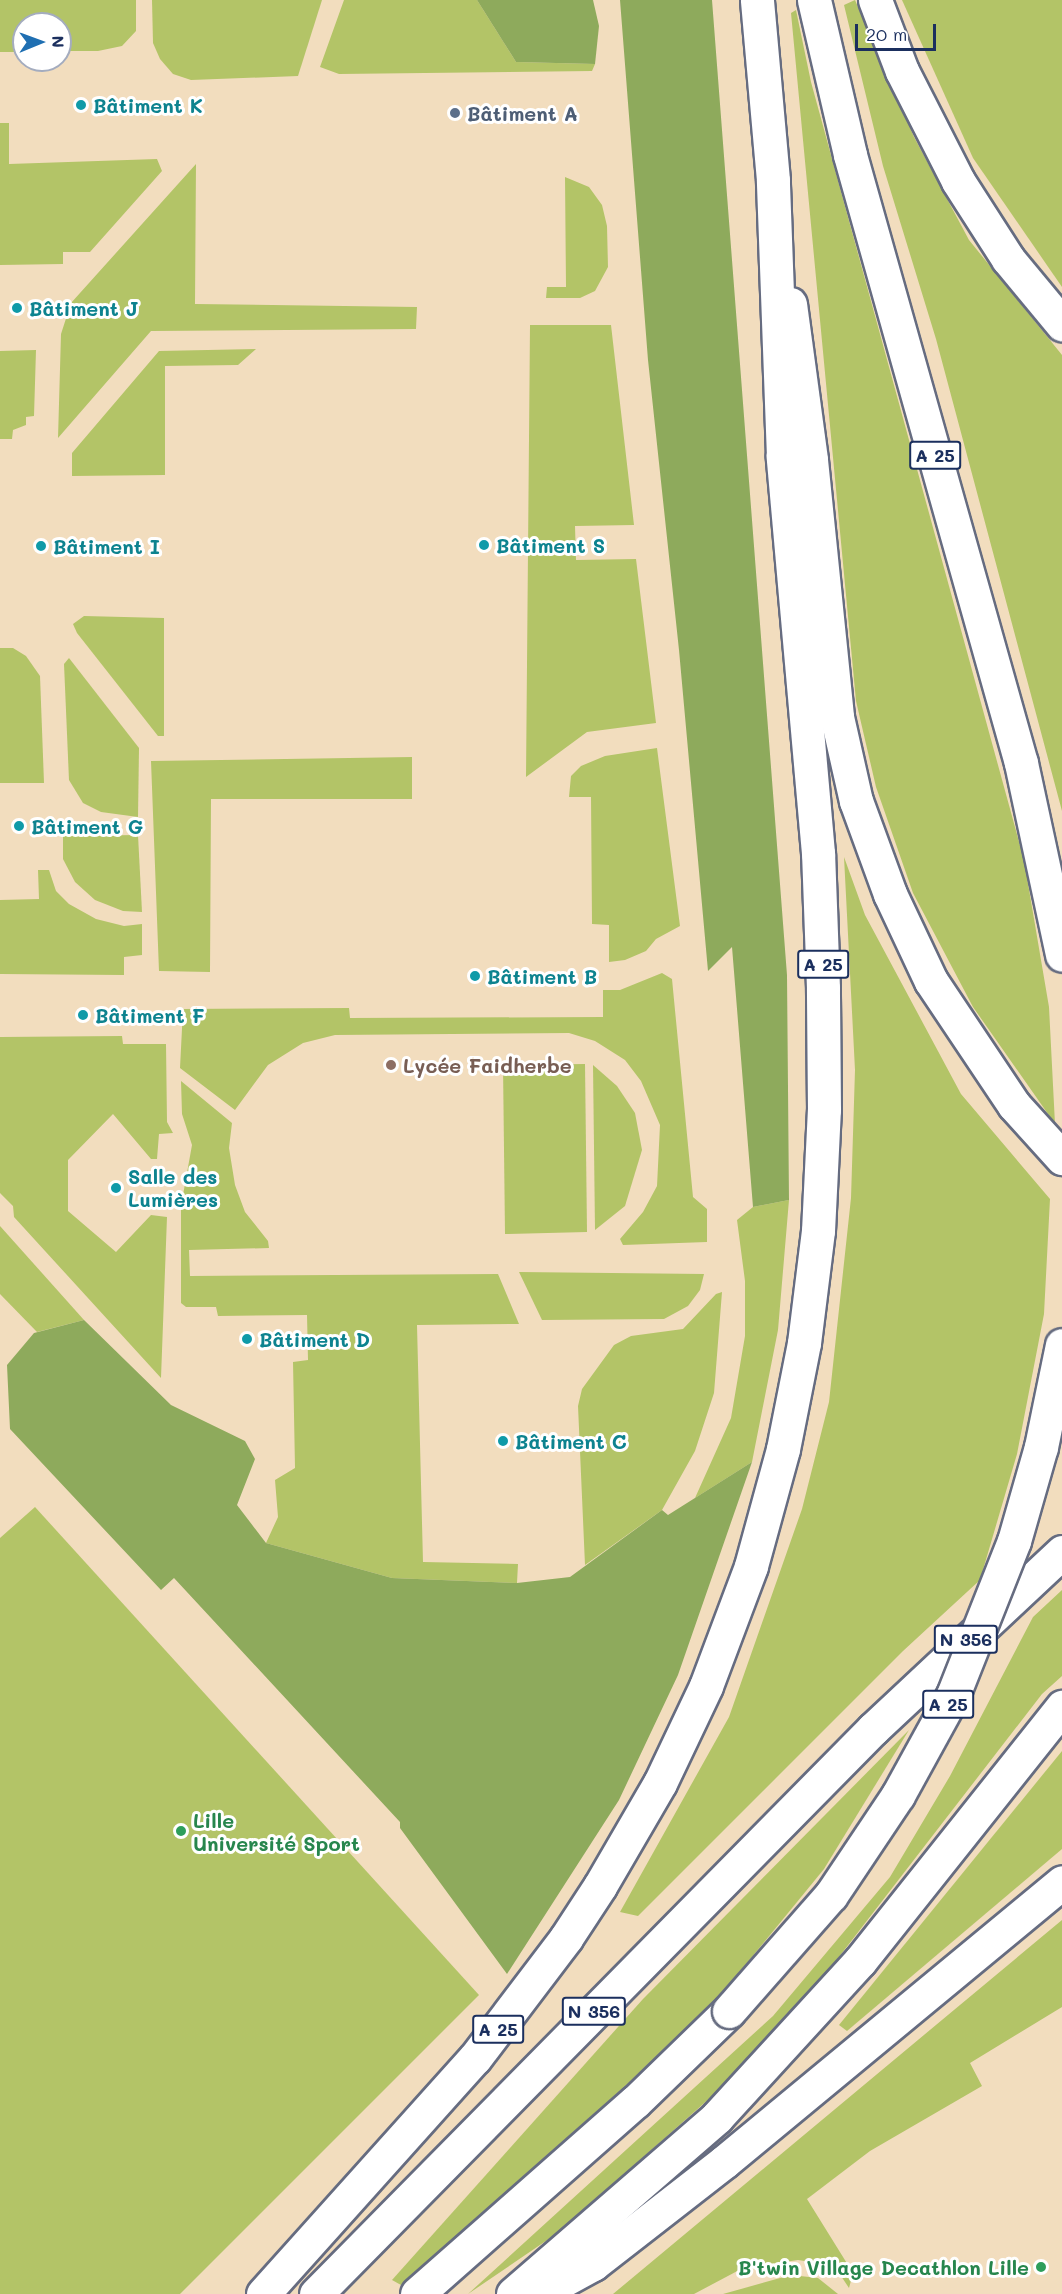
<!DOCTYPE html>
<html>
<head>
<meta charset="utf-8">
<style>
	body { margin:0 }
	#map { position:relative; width:1062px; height:2294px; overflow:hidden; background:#f2ddbe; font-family:Mali,sans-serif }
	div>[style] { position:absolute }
	.green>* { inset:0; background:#b3c467 }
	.forest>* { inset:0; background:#8eaa5c }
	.roads { filter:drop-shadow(2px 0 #666c80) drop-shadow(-2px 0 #666c80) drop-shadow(0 2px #666c80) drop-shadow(0 -2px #666c80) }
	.trunk>* { height:33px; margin:-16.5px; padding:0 16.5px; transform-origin:16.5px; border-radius:16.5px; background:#fff }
	.motorway>* { height:33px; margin:-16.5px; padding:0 16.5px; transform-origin:16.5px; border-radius:16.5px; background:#fff }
	.bridges { filter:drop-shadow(2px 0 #666c80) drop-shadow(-2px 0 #666c80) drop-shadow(0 2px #666c80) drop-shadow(0 -2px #666c80) }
	.motorway-bridge>* { height:33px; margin:-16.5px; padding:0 16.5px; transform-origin:16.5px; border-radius:16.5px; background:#fff }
	.dots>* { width:16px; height:16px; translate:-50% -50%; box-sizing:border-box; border:3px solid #fff; border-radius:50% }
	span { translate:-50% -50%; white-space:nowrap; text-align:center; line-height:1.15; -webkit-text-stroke:6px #fff; paint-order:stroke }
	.shield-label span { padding:2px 4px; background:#fff; border:2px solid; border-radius:4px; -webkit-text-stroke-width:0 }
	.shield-label { font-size:18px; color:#1b2f5e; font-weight:700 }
	.culture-label { font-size:20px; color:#0d838f; font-weight:700 }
	.left { translate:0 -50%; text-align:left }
	.service-label { font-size:20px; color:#4e5e75; font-weight:700 }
	.education-label { font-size:20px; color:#785e54; font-weight:700 }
	.leisure-label { font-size:20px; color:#27864d; font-weight:700 }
	.right { translate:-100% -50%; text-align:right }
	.north { position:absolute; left:12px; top:12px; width:60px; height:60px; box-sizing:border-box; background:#fff; border:2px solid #a4acbf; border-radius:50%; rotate:89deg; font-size:16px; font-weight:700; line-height:24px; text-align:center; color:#1b2f5e }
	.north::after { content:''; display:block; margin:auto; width:21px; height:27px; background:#1f6fb2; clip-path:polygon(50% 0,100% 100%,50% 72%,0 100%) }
	.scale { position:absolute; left:855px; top:24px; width:81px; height:27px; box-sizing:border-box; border:3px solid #1b2f5e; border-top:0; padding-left:8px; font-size:18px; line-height:21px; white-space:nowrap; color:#1b2f5e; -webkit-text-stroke:4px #fff; paint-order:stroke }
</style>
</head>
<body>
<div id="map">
	<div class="green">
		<div style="clip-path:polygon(0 0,136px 0,136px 31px,122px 46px,98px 51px,60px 51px,60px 24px,24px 24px,24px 52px,0 52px)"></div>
		<div style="clip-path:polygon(152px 0,322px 0,298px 76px,191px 80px,173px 74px,160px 59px,153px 43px)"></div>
		<div style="clip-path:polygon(344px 0,477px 0,516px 62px,595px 64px,592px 71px,339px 74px,320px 67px)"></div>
		<div style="clip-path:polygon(855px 0,914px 137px,969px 240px,1062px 355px,1062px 811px,936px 339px,883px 166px,844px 5px)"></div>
		<div style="clip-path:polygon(902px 0,1062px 0,1062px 287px,973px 158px)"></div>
		<div style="clip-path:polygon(796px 10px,811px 82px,1024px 860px,1049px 1007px,1055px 1124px,973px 1007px,913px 893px,876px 787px,856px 701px,791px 13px)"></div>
		<div style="clip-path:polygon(0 123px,9px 123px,9px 164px,157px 159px,162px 171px,90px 252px,63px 252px,63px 264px,0 265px)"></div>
		<div style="clip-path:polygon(196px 164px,195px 304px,417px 307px,416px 329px,151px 331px,58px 438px,61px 334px,71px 303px)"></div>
		<div style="clip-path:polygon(565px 177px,589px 187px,602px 205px,607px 226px,608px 267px,595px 291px,580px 298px,546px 298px,547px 287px,566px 287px)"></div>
		<div style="clip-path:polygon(530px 325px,611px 325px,634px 525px,575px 526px,576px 560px,636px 559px,656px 723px,587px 732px,526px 777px)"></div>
		<div style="clip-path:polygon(256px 349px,238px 365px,165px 366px,165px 475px,72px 476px,72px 453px,159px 351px)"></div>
		<div style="clip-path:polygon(36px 350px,34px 416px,26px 417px,26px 425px,13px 430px,12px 439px,0 439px,0 351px)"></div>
		<div style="clip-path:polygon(84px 616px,164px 618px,164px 736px,158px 736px,77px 633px,73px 624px)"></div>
		<div style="clip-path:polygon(0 648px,13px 648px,26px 656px,40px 676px,44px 783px,0 783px)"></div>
		<div style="clip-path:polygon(69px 658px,139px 748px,138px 817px,101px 812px,83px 803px,69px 780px,64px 664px)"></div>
		<div style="clip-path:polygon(657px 748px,680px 926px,656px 939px,646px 951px,625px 960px,609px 962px,609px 925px,592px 924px,591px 797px,569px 797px,571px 776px,581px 766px,605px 756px)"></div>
		<div style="clip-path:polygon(412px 757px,412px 799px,211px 799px,210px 972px,159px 971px,151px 761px)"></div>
		<div style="clip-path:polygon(138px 835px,142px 912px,123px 911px,95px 900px,75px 882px,63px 859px,63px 836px)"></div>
		<div style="clip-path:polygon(844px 857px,865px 915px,961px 1094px,1050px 1199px,1044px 1314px,1017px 1454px,980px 1580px,903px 1651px,638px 1916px,620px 1912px,729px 1717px,802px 1509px,829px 1402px,851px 1198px,855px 1070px)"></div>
		<div style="clip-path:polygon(38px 870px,49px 870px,56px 891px,69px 904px,96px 919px,124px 926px,142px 924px,142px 955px,124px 957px,124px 975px,0 974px,0 900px,39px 899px)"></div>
		<div style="clip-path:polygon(662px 973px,672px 979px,693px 1197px,707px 1209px,707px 1242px,623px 1245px,620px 1239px,643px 1212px,657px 1186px,660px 1125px,641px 1081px,625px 1060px,595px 1041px,569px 1033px,335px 1035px,303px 1043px,268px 1065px,235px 1110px,180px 1068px,183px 1009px,349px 1008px,350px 1018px,603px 1017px,603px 990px,620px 990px)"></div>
		<div style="clip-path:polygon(122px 1036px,123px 1044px,166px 1044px,167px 1122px,173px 1133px,159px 1134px,157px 1159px,151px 1159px,113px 1114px,68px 1160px,68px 1211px,116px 1252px,151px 1215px,167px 1217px,161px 1378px,14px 1217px,13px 1206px,0 1193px,0 1037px)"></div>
		<div style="clip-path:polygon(585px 1064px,587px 1232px,505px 1234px,503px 1065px)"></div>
		<div style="clip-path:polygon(593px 1065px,617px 1086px,635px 1113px,642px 1150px,625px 1206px,595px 1230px)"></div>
		<div style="clip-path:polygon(181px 1081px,232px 1123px,229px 1148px,235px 1185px,245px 1212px,268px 1241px,269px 1248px,189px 1250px,190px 1276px,498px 1274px,519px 1324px,417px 1325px,423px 1562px,518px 1564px,517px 1583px,392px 1578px,266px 1543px,278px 1517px,275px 1480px,295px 1468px,293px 1362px,308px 1360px,307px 1315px,218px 1316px,216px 1307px,186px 1307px,181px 1303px,181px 1206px,192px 1145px,182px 1114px)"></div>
		<div style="clip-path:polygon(789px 1200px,778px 1330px,752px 1462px,695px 1498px,731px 1418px,745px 1336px,745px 1281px,737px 1220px,753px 1207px)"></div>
		<div style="clip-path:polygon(0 1226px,84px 1320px,37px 1332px,0 1294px)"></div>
		<div style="clip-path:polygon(519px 1272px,704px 1274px,700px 1290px,688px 1306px,664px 1319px,542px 1320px)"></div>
		<div style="clip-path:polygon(722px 1292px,714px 1393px,695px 1451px,662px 1510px,585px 1565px,578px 1406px,582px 1389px,614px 1345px,631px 1336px,683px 1329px,716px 1294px)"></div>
		<div style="clip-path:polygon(35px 1507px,479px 1995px,180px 2294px,0 2294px,0 1538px)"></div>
		<div style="clip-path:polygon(1062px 1590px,1062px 1676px,1042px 1694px,774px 2041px,559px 2232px,468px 2294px,773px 2016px,890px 1877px,950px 1776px,1033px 1617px)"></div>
		<div style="clip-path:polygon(909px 1730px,824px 1869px,724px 1991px,631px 2081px,401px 2285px,392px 2280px,643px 1999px)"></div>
		<div style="clip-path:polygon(1062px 1751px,1062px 1849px,847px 2031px,839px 2025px)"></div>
		<div style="clip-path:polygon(1062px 1920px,1062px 2007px,970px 2063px,982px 2086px,870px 2151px,807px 2199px,848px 2265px,852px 2277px,849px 2288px,841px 2276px,823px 2264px,798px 2260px,743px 2268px,694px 2294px,613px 2294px)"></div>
		<div style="clip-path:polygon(791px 2275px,818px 2278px,838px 2294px,723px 2294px)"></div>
	</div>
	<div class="forest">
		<div style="clip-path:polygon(477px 0,593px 0,599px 26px,595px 64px,516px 62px)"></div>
		<div style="clip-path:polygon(620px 0,712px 0,787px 975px,789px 1200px,753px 1207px,732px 947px,708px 971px,679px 650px,648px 360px)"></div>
		<div style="clip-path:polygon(84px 1320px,171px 1405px,245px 1441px,255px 1459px,237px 1505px,266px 1543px,392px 1578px,517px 1583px,570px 1577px,662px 1510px,668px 1515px,752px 1462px,678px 1675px,619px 1800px,507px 1974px,400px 1828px,400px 1822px,174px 1578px,161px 1590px,10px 1429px,7px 1365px,34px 1333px)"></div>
	</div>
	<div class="roads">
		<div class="trunk">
			<div style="left:790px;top:304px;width:157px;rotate:82.3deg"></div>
			<div style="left:811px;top:460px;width:258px;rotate:84.2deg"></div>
			<div style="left:837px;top:717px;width:86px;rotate:77.3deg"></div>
			<div style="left:856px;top:801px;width:99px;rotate:69.9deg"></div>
			<div style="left:890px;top:894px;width:96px;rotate:64.8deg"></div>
			<div style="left:931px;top:981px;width:149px;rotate:56.2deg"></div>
			<div style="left:1014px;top:1105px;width:72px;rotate:47.8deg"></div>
			<div style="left:316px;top:2294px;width:793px;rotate:-45.41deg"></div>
			<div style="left:873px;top:1729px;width:259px;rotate:-43.1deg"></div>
			<div style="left:513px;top:2294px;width:270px;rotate:-40.9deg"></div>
			<div style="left:717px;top:2117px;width:212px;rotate:-47.5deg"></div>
			<div style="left:860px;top:1961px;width:325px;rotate:-51.5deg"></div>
			<div style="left:538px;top:2294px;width:63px;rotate:-28.6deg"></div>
			<div style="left:593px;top:2264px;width:166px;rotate:-37.9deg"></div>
			<div style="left:724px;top:2162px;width:439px;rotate:-39.6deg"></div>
		</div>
		<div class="motorway">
			<div style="left:814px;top:0;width:159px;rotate:76.9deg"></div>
			<div style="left:850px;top:155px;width:632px;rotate:74.29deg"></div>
			<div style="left:1021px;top:763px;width:196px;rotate:77.9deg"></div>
			<div style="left:875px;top:0;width:76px;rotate:69.2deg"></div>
			<div style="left:902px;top:71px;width:123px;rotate:63deg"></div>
			<div style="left:958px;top:181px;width:93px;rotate:57.3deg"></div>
			<div style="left:1008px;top:259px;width:85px;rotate:50.3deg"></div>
			<div style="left:263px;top:2294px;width:317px;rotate:-48.1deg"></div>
			<div style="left:475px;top:2058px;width:151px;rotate:-52.8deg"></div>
			<div style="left:566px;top:1938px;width:62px;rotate:-56.8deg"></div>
			<div style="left:600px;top:1886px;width:119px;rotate:-59.8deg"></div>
			<div style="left:660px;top:1783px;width:107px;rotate:-64.6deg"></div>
			<div style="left:706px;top:1686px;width:128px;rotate:-69.4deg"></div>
			<div style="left:751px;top:1566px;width:121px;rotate:-74.7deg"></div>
			<div style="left:783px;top:1449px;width:108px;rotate:-78.8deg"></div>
			<div style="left:804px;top:1343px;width:113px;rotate:-82.9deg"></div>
			<div style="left:818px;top:1231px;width:121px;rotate:-87.2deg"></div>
			<div style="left:824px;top:1110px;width:122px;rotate:-90.5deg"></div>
			<div style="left:823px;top:988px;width:135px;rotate:-92.1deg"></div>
			<div style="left:818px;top:853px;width:398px;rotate:-95.1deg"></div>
			<div style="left:783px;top:457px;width:277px;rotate:-92.1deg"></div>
			<div style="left:773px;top:180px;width:181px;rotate:-95.1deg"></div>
			<div style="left:417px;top:2294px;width:290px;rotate:-41.4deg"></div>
			<div style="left:635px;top:2102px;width:131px;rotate:-44.1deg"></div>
		</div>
	</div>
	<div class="bridges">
		<div class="motorway-bridge">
			<div style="left:729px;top:2011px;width:154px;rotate:-48.7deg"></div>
			<div style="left:831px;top:1895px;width:120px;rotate:-56.2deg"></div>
			<div style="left:898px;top:1795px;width:114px;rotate:-61.2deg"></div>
			<div style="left:953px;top:1695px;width:166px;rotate:-68.4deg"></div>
			<div style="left:1014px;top:1541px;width:98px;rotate:-74deg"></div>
			<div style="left:1041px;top:1447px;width:104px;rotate:-78.4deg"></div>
		</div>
	</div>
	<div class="dots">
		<div style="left:81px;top:105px;background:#0f9aa8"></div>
		<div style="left:455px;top:113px;background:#5c6f8a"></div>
		<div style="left:17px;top:308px;background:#0f9aa8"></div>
		<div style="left:484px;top:545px;background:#0f9aa8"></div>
		<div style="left:41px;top:546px;background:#0f9aa8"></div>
		<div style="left:19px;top:826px;background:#0f9aa8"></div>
		<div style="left:475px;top:976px;background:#0f9aa8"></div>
		<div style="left:83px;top:1015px;background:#0f9aa8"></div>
		<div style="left:391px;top:1065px;background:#8d6e63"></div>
		<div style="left:116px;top:1188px;background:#0f9aa8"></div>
		<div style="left:247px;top:1339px;background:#0f9aa8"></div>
		<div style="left:503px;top:1441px;background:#0f9aa8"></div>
		<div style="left:181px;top:1831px;background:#2e9e5b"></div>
		<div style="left:1041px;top:2267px;background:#2e9e5b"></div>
	</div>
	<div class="shield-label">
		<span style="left:935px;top:455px">A 25</span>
		<span style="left:823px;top:964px">A 25</span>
		<span style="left:966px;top:1639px">N 356</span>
		<span style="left:948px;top:1704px">A 25</span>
		<span style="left:594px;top:2011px">N 356</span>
		<span style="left:498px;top:2029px">A 25</span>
	</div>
	<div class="culture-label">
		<span class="left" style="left:93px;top:105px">Bâtiment K</span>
		<span class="left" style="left:29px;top:308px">Bâtiment J</span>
		<span class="left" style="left:496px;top:545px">Bâtiment S</span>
		<span class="left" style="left:53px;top:546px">Bâtiment I</span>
		<span class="left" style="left:31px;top:826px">Bâtiment G</span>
		<span class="left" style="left:487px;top:976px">Bâtiment B</span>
		<span class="left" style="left:95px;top:1015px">Bâtiment F</span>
		<span class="left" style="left:128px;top:1188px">Salle des<br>Lumières</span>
		<span class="left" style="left:259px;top:1339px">Bâtiment D</span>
		<span class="left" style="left:515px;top:1441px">Bâtiment C</span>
	</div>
	<div class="service-label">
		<span class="left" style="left:467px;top:113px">Bâtiment A</span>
	</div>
	<div class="education-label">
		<span class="left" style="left:403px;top:1065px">Lycée Faidherbe</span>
	</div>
	<div class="leisure-label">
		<span class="left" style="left:193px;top:1832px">Lille<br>Université Sport</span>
		<span class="right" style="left:1029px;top:2267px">B'twin Village Decathlon Lille</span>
	</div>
	<div class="north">N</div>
	<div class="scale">20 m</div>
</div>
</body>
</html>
